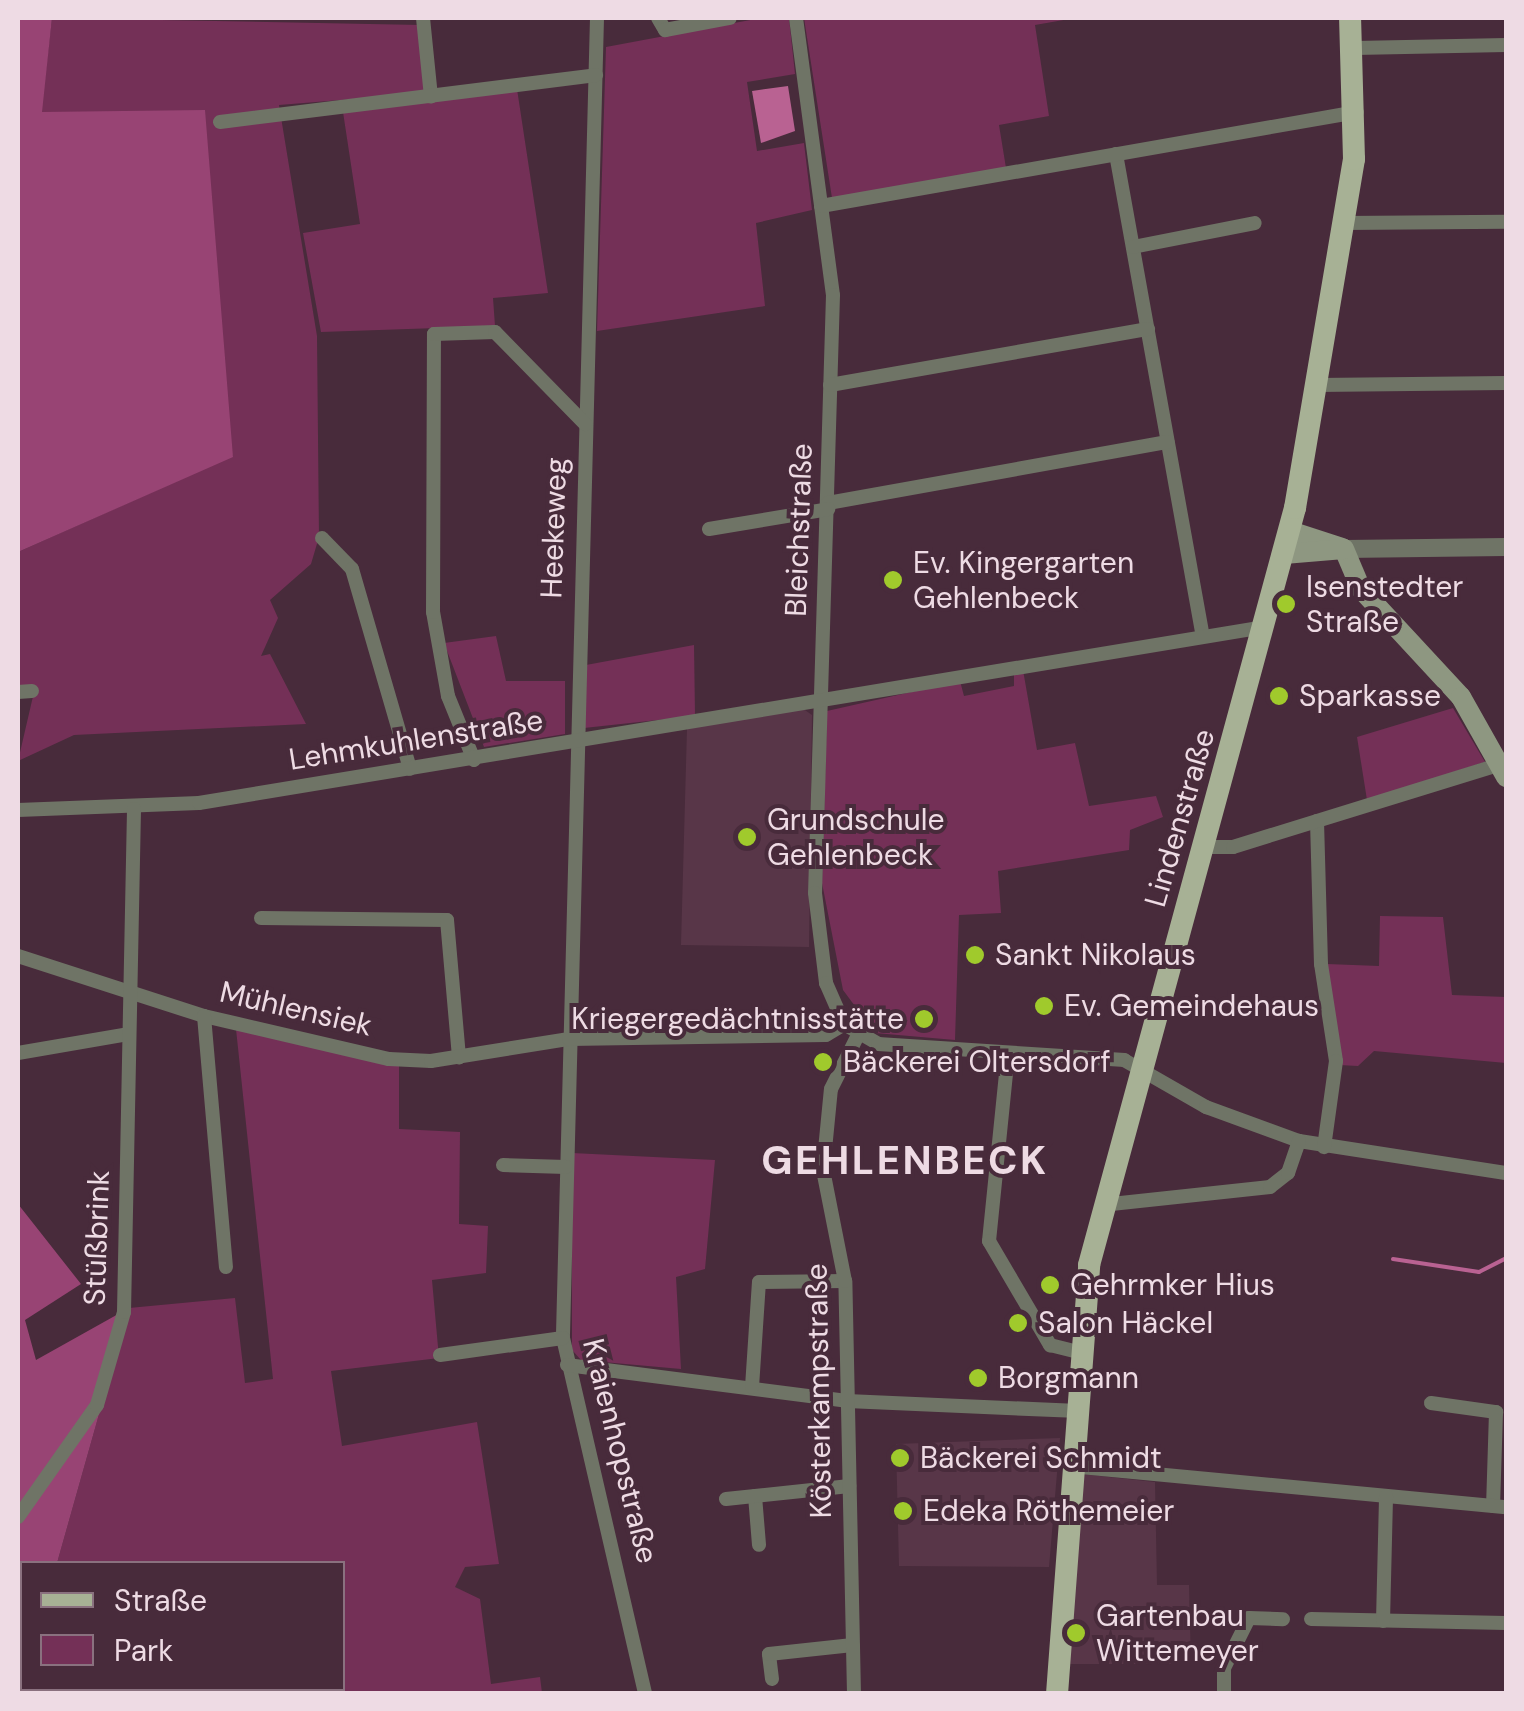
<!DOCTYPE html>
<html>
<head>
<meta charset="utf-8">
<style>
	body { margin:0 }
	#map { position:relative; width:1524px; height:1711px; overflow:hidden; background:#482b3b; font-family:"DM Sans",sans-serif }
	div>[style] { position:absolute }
	.built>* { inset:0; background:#583648 }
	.green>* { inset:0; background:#743057 }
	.forest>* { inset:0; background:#984474 }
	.water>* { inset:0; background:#b96292 }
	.stream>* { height:4px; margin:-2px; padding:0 2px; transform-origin:2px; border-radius:2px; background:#b96292 }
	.minor>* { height:14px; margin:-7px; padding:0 7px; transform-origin:7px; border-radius:7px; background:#6f7466 }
	.tertiary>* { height:18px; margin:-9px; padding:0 9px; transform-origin:9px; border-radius:9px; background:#6f7466 }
	.secondary>* { height:20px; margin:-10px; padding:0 10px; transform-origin:10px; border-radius:10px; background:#8e9781 }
	.primary>* { height:22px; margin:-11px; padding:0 11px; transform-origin:11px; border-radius:11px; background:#a7b195 }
	.dots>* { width:28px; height:28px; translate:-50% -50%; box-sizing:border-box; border:5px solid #482b3b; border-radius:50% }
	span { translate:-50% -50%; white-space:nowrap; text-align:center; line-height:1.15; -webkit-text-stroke:8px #482b3b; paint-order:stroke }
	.street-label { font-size:30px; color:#eedbe4 }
	.poi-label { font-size:30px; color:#eedbe4 }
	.left { translate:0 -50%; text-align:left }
	.right { translate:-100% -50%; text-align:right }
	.district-label { font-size:40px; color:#eedbe4; font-weight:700; letter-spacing:2.5px }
	.frame { position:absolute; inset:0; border:20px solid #eedbe4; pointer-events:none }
	.legend { position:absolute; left:20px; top:1561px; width:325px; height:130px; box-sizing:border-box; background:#482b3b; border:2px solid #8a717f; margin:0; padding:12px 18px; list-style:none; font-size:30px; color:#eedbe4 }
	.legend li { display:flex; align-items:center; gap:20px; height:50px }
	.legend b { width:50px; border:2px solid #8a717f }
</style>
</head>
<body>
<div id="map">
	<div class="built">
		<div style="clip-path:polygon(802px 708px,812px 715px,809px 947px,681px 945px,687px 729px)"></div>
		<div style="clip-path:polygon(1060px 1438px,1049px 1567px,899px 1566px,896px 1444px)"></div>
		<div style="clip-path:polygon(1081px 1474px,1155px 1482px,1157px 1585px,1189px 1585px,1191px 1664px,1068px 1664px)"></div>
	</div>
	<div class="green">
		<div style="clip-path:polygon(52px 18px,421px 25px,427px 93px,279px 105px,317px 336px,319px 537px,311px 564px,270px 600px,278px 618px,261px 656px,270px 654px,306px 724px,74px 735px,18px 761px,34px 692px,18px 686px,18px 552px,233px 456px,41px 112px)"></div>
		<div style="clip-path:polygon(761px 18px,789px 18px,795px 74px,747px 82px,757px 151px,804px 143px,812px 210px,756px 223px,765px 306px,597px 331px,606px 47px)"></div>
		<div style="clip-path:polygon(804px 18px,1075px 18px,1035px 25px,1049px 116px,999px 125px,1006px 168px,832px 198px)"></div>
		<div style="clip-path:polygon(517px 89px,548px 293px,493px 298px,495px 326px,321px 332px,303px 233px,360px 224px,343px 112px)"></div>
		<div style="clip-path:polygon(496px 636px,506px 681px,565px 681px,565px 734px,484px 747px,444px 643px)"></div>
		<div style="clip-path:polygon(694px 645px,695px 716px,584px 728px,586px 665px)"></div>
		<div style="clip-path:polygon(1023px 670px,1037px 750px,1075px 743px,1089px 806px,1156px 796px,1163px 817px,1130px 830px,1129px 850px,998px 871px,1001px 913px,959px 915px,955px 1040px,875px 1033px,843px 990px,822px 883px,827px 711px,960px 681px,964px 696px,1014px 686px,1014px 671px)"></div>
		<div style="clip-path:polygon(1453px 708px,1485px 762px,1367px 800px,1357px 737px)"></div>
		<div style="clip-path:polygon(1380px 916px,1443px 917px,1452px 995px,1506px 997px,1506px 1063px,1374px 1051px,1358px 1066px,1339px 1065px,1327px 964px,1379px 966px)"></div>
		<div style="clip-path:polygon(236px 1029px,399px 1066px,399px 1129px,460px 1132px,459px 1224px,488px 1226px,486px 1273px,432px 1280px,439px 1358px,331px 1371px,342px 1446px,477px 1422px,499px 1564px,465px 1567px,455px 1587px,480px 1599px,491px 1684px,540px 1677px,542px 1693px,41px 1694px,342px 1688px,342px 1564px,57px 1563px,129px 1308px,235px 1298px,245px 1383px,273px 1379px)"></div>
		<div style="clip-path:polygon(572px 1153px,715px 1160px,705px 1269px,676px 1277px,681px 1369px,581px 1360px,572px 1350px)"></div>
	</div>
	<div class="forest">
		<div style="clip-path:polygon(18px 18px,52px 18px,42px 112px,205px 110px,233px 457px,18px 552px)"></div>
		<div style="clip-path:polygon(18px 1204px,81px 1284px,25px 1320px,36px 1360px,129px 1308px,57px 1563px,22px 1564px,18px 1655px)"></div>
	</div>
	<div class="water">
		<div style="clip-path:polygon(788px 86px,795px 131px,761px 143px,752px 91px)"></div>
	</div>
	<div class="stream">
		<div style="left:1393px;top:1259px;width:87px;rotate:8.6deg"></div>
		<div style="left:1479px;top:1272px;width:30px;rotate:-27deg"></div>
	</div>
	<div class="minor">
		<div style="left:423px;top:18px;width:79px;rotate:84.2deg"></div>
		<div style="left:597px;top:18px;width:1320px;rotate:91.48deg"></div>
		<div style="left:563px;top:1338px;width:365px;rotate:77deg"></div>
		<div style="left:658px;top:18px;width:14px;rotate:60deg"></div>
		<div style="left:665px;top:30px;width:66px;rotate:-10.5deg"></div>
		<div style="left:796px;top:18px;width:279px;rotate:82.4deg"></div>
		<div style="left:833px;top:295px;width:598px;rotate:91.72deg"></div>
		<div style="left:815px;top:893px;width:91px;rotate:83deg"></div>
		<div style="left:826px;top:983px;width:45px;rotate:66.3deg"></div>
		<div style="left:844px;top:1024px;width:39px;rotate:30deg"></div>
		<div style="left:878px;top:1044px;width:247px;rotate:3.7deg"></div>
		<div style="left:1124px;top:1060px;width:95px;rotate:29.8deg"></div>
		<div style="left:1206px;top:1107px;width:99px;rotate:20.1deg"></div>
		<div style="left:1299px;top:1141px;width:209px;rotate:8.8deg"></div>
		<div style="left:1355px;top:48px;width:151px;rotate:-1.1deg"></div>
		<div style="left:220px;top:122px;width:379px;rotate:-7.1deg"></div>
		<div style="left:1116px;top:154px;width:486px;rotate:79.8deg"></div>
		<div style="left:821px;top:206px;width:544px;rotate:-9.95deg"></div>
		<div style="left:1344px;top:223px;width:162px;rotate:-0.4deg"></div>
		<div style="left:1133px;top:247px;width:124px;rotate:-11.1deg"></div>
		<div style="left:830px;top:385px;width:323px;rotate:-10deg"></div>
		<div style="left:1317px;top:385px;width:189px;rotate:-0.6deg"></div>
		<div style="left:828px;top:503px;width:345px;rotate:-10.2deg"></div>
		<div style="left:709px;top:529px;width:121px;rotate:-9.5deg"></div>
		<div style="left:322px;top:538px;width:43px;rotate:45.9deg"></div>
		<div style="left:352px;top:569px;width:208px;rotate:73.8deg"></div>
		<div style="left:18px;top:692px;width:14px;rotate:-4deg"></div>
		<div style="left:474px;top:760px;width:69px;rotate:-112.1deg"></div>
		<div style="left:448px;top:696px;width:85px;rotate:-100.1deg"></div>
		<div style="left:433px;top:612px;width:278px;rotate:-89.8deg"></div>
		<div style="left:434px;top:334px;width:61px;rotate:-1.9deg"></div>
		<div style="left:495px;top:332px;width:129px;rotate:45.6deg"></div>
		<div style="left:18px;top:810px;width:181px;rotate:-2.2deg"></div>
		<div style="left:199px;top:803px;width:1079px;rotate:-9.38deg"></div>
		<div style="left:1317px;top:821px;width:143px;rotate:88.4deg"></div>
		<div style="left:1321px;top:964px;width:98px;rotate:81.2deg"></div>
		<div style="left:1336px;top:1061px;width:87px;rotate:97.9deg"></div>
		<div style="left:1204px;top:847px;width:29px"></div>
		<div style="left:1233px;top:847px;width:285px;rotate:-17.2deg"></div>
		<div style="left:261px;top:918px;width:186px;rotate:0.6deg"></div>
		<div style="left:447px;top:920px;width:138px;rotate:85deg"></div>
		<div style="left:18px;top:956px;width:195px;rotate:17.9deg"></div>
		<div style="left:204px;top:1016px;width:190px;rotate:13.1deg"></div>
		<div style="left:389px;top:1059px;width:42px;rotate:2.7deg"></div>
		<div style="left:431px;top:1061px;width:140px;rotate:-9.1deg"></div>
		<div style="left:569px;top:1039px;width:257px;rotate:-0.9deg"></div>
		<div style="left:826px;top:1035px;width:21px;rotate:-31deg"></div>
		<div style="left:204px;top:1016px;width:252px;rotate:85deg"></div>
		<div style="left:18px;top:1053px;width:107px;rotate:-9.7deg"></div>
		<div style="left:1008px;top:1054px;width:188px;rotate:95.8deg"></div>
		<div style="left:989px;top:1241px;width:121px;rotate:59.6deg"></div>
		<div style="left:1050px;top:1345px;width:29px;rotate:14deg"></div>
		<div style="left:503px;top:1165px;width:63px;rotate:1.8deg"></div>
		<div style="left:1102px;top:1205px;width:169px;rotate:-6.1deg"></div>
		<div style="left:1270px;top:1187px;width:23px;rotate:-38deg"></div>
		<div style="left:1288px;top:1173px;width:34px;rotate:-71deg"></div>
		<div style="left:440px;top:1355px;width:124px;rotate:-7.9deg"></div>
		<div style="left:567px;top:1365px;width:282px;rotate:7.3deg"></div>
		<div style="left:847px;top:1401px;width:226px;rotate:2.5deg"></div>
		<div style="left:752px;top:1387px;width:105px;rotate:-86.2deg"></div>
		<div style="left:759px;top:1282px;width:86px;rotate:-0.7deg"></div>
		<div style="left:1431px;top:1403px;width:66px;rotate:7.9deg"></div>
		<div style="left:1496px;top:1412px;width:94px;rotate:91.8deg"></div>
		<div style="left:1070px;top:1466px;width:438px;rotate:5.4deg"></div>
		<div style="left:755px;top:1496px;width:49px;rotate:85.3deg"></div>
		<div style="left:726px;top:1499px;width:124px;rotate:-6deg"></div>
		<div style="left:18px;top:1517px;width:137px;rotate:-54.8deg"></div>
		<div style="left:97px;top:1405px;width:97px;rotate:-73.8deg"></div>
		<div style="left:124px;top:1312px;width:503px;rotate:-88.86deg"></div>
		<div style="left:1311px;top:1619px;width:195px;rotate:1.2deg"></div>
		<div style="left:1383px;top:1621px;width:125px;rotate:-88.6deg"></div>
		<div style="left:772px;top:1679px;width:25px;rotate:-97deg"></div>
		<div style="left:769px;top:1654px;width:84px;rotate:-6.1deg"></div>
		<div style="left:854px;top:1694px;width:413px;rotate:-91.2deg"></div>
		<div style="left:845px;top:1281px;width:113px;rotate:-101.2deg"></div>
		<div style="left:823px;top:1170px;width:81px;rotate:-84.4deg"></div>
		<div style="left:831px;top:1089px;width:58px;rotate:-63.4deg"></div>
		<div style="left:1224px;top:1694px;width:26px;rotate:-90deg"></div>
		<div style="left:1224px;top:1668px;width:56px;rotate:-63.4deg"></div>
		<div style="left:1249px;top:1618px;width:34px;rotate:2deg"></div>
	</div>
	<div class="tertiary">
		<div style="left:1344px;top:549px;width:162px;rotate:-0.7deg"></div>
	</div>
	<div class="secondary">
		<div style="left:1290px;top:531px;width:55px;rotate:18.1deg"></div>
		<div style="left:1344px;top:549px;width:43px;rotate:67deg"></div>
		<div style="left:1361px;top:589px;width:147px;rotate:47.2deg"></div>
		<div style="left:1461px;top:697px;width:92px;rotate:60.6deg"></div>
		<div style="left:1284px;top:554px;width:60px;rotate:-4.8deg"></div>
	</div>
	<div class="primary">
		<div style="left:1057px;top:1694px;width:430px;rotate:-85.7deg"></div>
		<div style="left:1089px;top:1265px;width:785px;rotate:-74.78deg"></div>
		<div style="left:1295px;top:508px;width:354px;rotate:-80.4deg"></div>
		<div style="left:1354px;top:159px;width:141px;rotate:-91.6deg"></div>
	</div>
	<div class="dots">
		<div style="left:893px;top:580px;background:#a0ca2c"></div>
		<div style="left:1286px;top:604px;background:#a0ca2c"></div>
		<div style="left:1279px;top:696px;background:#a0ca2c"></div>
		<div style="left:747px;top:837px;background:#a0ca2c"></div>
		<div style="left:975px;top:955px;background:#a0ca2c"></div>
		<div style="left:1044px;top:1006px;background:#a0ca2c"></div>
		<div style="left:924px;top:1019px;background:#a0ca2c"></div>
		<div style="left:823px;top:1062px;background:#a0ca2c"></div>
		<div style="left:1050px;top:1285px;background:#a0ca2c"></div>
		<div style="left:1018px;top:1323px;background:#a0ca2c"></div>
		<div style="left:978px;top:1378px;background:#a0ca2c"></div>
		<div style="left:900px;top:1458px;background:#a0ca2c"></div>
		<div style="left:903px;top:1511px;background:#a0ca2c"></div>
		<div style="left:1076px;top:1633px;background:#a0ca2c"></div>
	</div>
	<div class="street-label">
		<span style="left:554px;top:528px;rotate:-88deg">Heekeweg</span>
		<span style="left:799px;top:530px;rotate:-88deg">Bleichstraße</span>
		<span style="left:416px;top:740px;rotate:-9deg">Lehmkuhlenstraße</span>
		<span style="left:1180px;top:818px;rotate:-74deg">Lindenstraße</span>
		<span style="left:296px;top:1009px;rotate:13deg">Mühlensiek</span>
		<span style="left:97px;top:1238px;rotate:-88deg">Stüßbrink</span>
		<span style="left:819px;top:1391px;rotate:-91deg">Kösterkampstraße</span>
		<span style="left:620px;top:1451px;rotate:76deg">Kraienhopstraße</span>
	</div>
	<div class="poi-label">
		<span class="left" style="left:913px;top:580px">Ev. Kingergarten<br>Gehlenbeck</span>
		<span class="left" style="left:1306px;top:604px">Isenstedter<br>Straße</span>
		<span class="left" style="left:1299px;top:696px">Sparkasse</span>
		<span class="left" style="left:767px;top:837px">Grundschule<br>Gehlenbeck</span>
		<span class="left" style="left:995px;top:955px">Sankt Nikolaus</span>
		<span class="left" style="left:1064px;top:1006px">Ev. Gemeindehaus</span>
		<span class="right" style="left:904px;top:1019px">Kriegergedächtnisstätte</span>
		<span class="left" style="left:843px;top:1062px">Bäckerei Oltersdorf</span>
		<span class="left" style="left:1070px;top:1285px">Gehrmker Hius</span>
		<span class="left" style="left:1038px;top:1323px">Salon Häckel</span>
		<span class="left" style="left:998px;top:1378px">Borgmann</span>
		<span class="left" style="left:920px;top:1458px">Bäckerei Schmidt</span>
		<span class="left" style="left:923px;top:1511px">Edeka Röthemeier</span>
		<span class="left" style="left:1096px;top:1633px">Gartenbau<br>Wittemeyer</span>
	</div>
	<div class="district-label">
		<span style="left:905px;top:1160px">GEHLENBECK</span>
	</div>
	<div class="frame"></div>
	<ul class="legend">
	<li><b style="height:12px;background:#a7b195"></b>Straße</li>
	<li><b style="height:28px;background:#743057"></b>Park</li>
	</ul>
</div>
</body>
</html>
